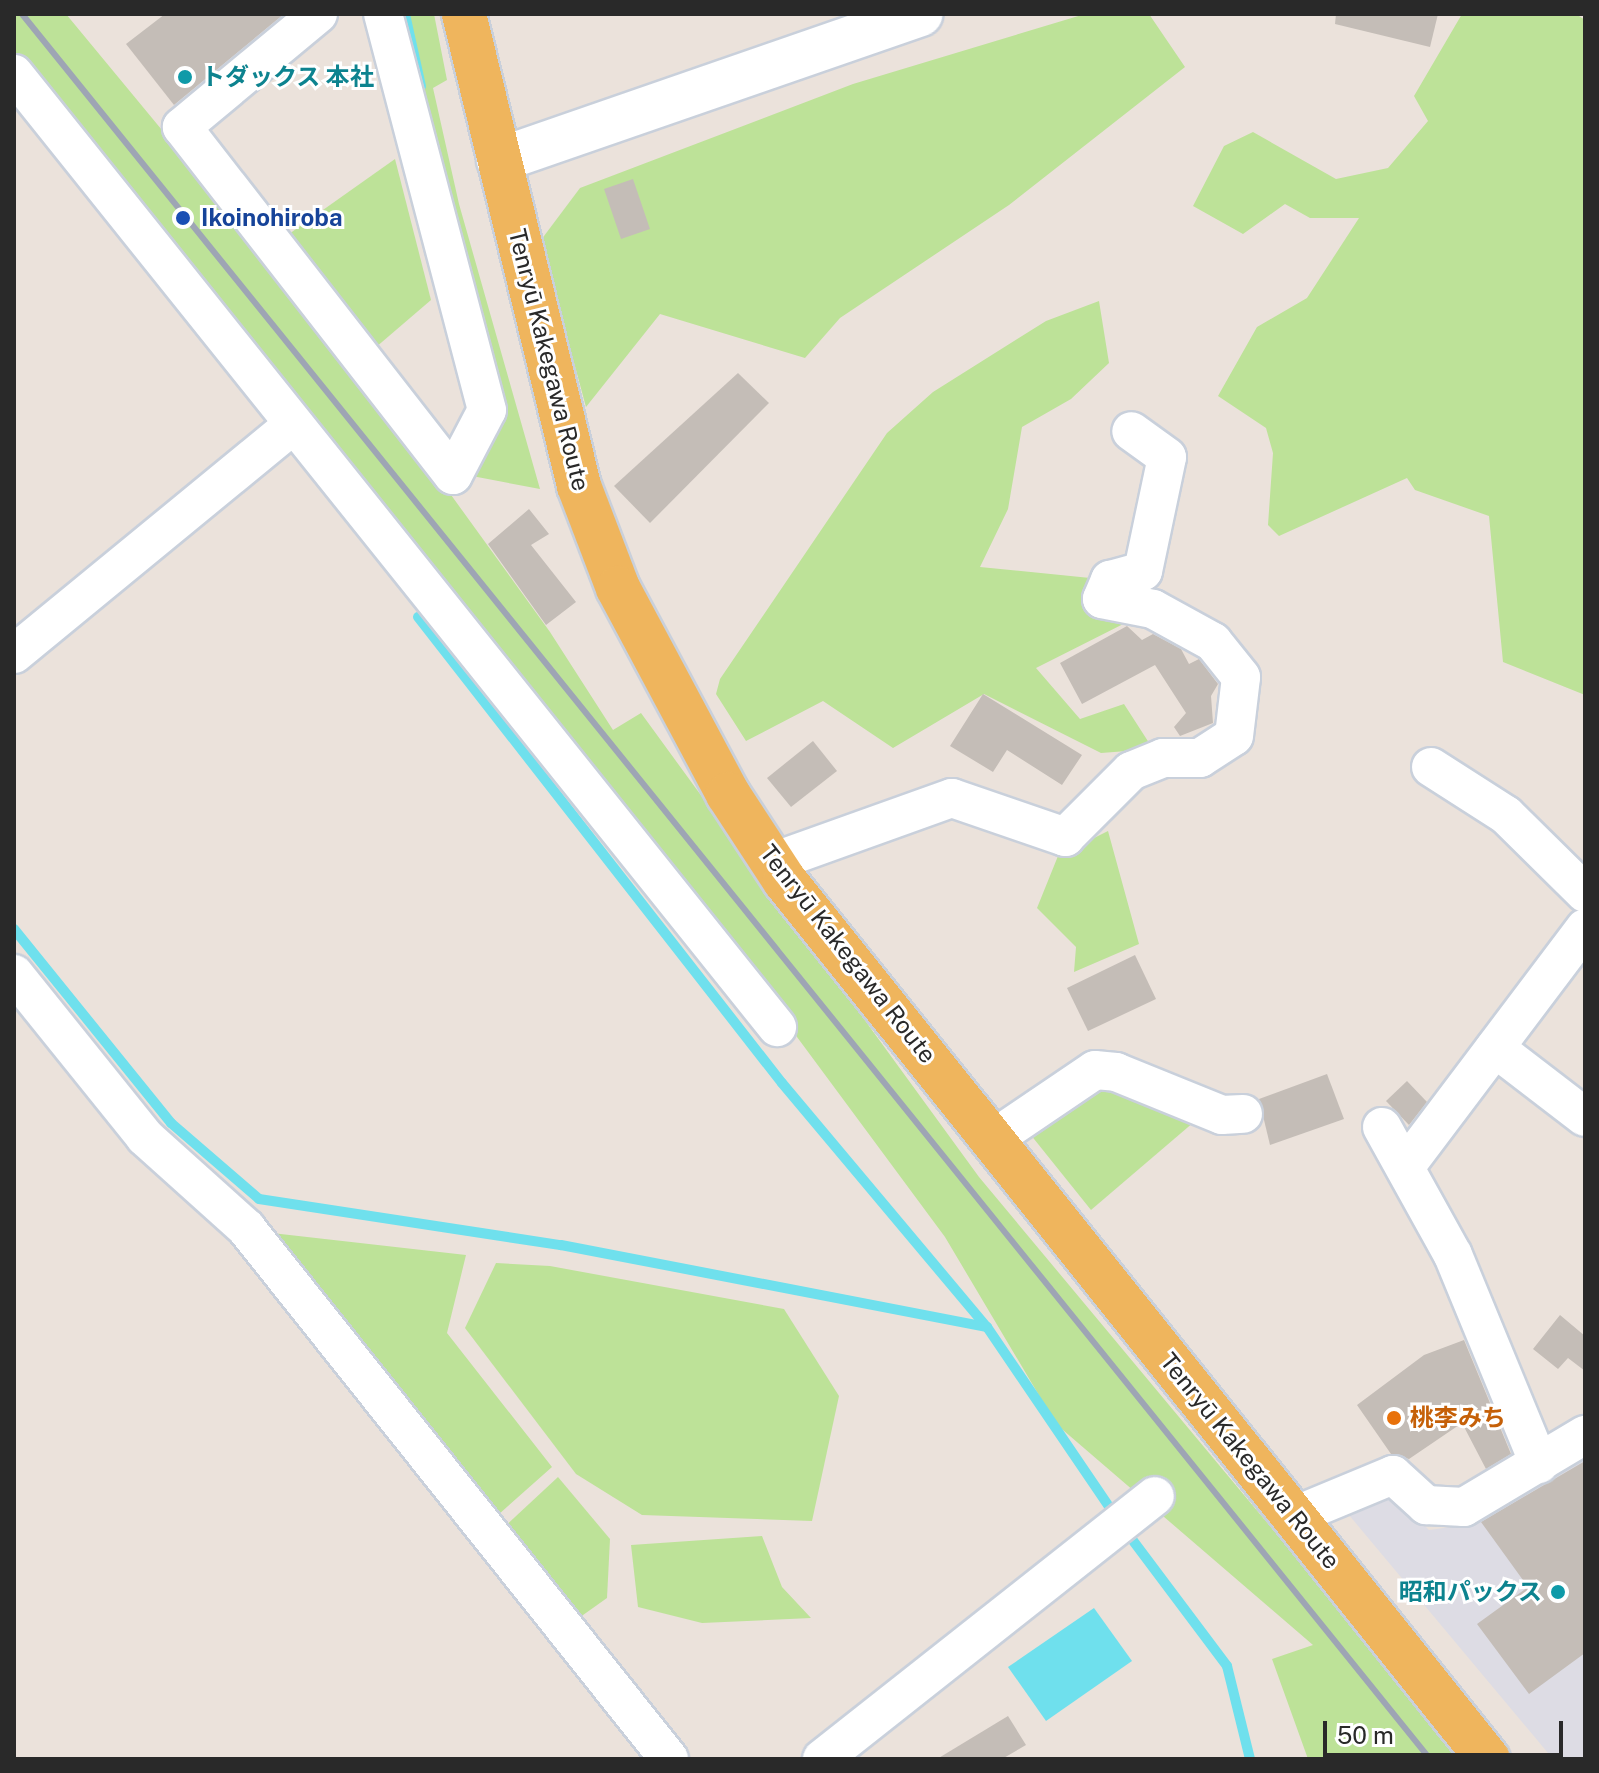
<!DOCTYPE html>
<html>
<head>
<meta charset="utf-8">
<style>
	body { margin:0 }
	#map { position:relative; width:1599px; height:1773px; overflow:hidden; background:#ebe2db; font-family:"Public Sans","Noto Sans JP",sans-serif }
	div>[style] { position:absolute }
	.industrial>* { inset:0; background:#dddce4 }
	.green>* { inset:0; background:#bde298 }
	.water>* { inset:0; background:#6fe0ed }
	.stream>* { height:10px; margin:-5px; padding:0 5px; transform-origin:5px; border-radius:5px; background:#6fe0ed }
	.building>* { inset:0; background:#c4bdb7 }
	.roads { filter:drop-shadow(2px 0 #c9d0db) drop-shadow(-2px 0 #c9d0db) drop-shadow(0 2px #c9d0db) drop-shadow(0 -2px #c9d0db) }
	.street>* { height:38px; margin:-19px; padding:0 19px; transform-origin:19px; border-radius:19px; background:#fff }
	.secondary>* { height:44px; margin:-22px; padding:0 22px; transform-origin:22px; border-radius:22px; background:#fff }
	.primary>* { height:44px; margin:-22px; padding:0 22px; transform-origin:22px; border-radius:22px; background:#efb55d }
	.rail>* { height:6px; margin:-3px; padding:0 3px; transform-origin:3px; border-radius:3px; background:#9ea5b4 }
	.dots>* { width:22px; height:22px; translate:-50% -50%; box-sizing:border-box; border:4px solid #fff; border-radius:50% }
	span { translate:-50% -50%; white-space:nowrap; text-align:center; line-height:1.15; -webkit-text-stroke:6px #fff; paint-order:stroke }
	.culture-label { font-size:24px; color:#0d838f; font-weight:700 }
	.left { translate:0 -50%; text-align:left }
	.right { translate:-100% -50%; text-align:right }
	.transit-label { font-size:24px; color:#164399; font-weight:700 }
	.street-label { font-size:24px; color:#292929 }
	.food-label { font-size:24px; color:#c56008; font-weight:700 }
	.frame { position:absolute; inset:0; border:16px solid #292929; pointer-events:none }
	.scale { position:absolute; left:1323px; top:1721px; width:240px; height:36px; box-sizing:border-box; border:4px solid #292929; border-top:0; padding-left:10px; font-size:24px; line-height:28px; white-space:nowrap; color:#292929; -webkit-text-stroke:6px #fff; paint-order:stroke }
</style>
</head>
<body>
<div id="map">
	<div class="industrial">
		<div style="clip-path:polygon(1585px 1437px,1585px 1759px,1553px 1759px,1349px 1515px,1393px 1494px,1429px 1530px,1466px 1525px)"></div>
	</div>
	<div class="green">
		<div style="clip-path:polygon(14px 14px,66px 14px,363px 373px,550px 632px,613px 730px,641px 713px,979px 1177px,1464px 1759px,1308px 1759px,1272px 1659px,1313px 1645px,1056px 1424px,945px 1237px,780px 1014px,14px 54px)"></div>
		<div style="clip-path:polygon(383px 14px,434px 14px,447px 80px,433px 88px,459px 204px,540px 489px,451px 472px,487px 410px)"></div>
		<div style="clip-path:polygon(1085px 14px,1149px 14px,1185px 67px,1009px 205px,840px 318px,805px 358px,660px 314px,586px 407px,541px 240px,580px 188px,853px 84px)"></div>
		<div style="clip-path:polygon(1462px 14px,1576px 14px,1585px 20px,1585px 695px,1503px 662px,1489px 516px,1415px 490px,1407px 478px,1279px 536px,1268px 525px,1273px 453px,1266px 428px,1218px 396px,1257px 327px,1307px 298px,1359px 218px,1310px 218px,1285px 204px,1243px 234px,1193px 206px,1224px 146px,1253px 132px,1336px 179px,1388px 168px,1428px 121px,1414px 96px)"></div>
		<div style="clip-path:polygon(395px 159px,431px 300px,368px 354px,289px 234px)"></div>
		<div style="clip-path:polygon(1099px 301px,1109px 363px,1071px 399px,1022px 427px,1008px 509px,980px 567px,1110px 580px,1153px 609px,1036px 668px,1080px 719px,1124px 704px,1153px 749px,1101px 753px,984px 694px,893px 748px,823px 701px,746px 741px,716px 694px,720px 679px,887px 433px,933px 392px,1046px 321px)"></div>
		<div style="clip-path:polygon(1108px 831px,1139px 944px,1074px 972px,1076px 947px,1037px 908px,1058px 856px)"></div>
		<div style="clip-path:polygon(1088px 1077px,1201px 1116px,1091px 1210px,1014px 1114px)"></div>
		<div style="clip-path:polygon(263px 1232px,466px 1255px,447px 1333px,552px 1467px,498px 1515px)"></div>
		<div style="clip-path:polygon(496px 1263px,550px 1266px,784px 1309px,839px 1396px,812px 1521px,642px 1515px,576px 1474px,465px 1328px)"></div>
		<div style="clip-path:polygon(558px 1477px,610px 1539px,607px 1598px,576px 1620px,502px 1529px)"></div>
		<div style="clip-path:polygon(762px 1536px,782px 1587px,811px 1618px,702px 1623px,638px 1607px,631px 1545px)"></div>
	</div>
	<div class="water">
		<div style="clip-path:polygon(1094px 1608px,1132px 1661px,1046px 1721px,1008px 1667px)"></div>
	</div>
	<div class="stream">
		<div style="left:405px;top:14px;width:74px;rotate:77.5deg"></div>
		<div style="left:418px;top:617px;width:591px;rotate:52.01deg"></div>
		<div style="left:782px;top:1083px;width:319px;rotate:50deg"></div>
		<div style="left:987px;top:1327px;width:230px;rotate:55.8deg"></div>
		<div style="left:14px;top:929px;width:250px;rotate:51deg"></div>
		<div style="left:171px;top:1123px;width:116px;rotate:40.8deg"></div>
		<div style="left:259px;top:1199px;width:305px;rotate:8.7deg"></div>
		<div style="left:561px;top:1245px;width:434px;rotate:10.9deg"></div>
		<div style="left:1125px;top:1530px;width:170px;rotate:53.1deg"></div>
		<div style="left:1227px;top:1666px;width:96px;rotate:76.1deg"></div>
	</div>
	<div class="building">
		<div style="clip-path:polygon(165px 14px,284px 14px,174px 105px,126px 44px)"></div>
		<div style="clip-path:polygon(1336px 14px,1438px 14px,1430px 47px,1335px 24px)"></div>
		<div style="clip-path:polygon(633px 179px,650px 229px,621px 239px,604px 189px)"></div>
		<div style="clip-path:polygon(738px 373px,769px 403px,650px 523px,614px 486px)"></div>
		<div style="clip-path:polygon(529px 509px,549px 534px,531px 545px,576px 602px,546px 625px,488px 544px)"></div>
		<div style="clip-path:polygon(1127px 626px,1142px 640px,1153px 634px,1181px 649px,1189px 664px,1199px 659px,1218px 684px,1211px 696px,1213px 723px,1180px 736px,1174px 727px,1186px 713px,1155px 665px,1082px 704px,1060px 663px)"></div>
		<div style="clip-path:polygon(983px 694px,1082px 755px,1062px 785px,1007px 750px,993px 772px,950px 746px)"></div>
		<div style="clip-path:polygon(813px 741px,837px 771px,791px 807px,767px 778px)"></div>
		<div style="clip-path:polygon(1135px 955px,1156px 999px,1088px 1031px,1067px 988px)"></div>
		<div style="clip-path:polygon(1327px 1074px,1344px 1119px,1270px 1145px,1259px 1099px)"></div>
		<div style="clip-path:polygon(1407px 1081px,1427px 1102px,1409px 1125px,1386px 1101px)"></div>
		<div style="clip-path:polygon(1560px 1315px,1585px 1336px,1585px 1371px,1568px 1358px,1558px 1369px,1533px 1349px)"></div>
		<div style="clip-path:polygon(1464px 1340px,1511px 1454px,1486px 1469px,1462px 1423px,1409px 1459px,1391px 1454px,1357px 1405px,1424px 1355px)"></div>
		<div style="clip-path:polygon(1585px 1461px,1585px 1653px,1529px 1694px,1477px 1624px,1528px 1587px,1481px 1522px)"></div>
		<div style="clip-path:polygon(1008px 1716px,1026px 1745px,1002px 1759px,937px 1759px)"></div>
	</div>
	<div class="roads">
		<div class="street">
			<div style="left:318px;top:14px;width:177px;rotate:140.3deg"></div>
			<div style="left:182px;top:127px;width:441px;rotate:52.1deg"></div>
			<div style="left:453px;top:475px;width:73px;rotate:-62.4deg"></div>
			<div style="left:487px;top:410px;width:409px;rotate:-104.7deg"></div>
			<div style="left:14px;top:74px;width:1221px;rotate:51.32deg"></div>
			<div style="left:14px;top:654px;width:362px;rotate:-39.4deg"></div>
			<div style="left:1431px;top:767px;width:89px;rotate:32.6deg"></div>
			<div style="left:1506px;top:815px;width:111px;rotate:44.6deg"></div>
			<div style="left:773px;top:862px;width:190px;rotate:-19.7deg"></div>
			<div style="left:952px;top:798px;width:120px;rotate:19deg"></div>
			<div style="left:1065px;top:837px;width:93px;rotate:-45deg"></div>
			<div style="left:1131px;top:771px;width:35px;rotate:-22deg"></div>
			<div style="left:1163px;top:758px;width:37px"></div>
			<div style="left:1200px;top:758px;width:40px;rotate:-32.9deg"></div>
			<div style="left:1234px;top:736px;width:59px;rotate:-83.2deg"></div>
			<div style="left:1241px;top:677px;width:45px;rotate:-128.7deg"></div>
			<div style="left:1213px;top:642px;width:68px;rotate:-151.2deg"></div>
			<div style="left:1153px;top:609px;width:52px;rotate:-168.9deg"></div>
			<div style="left:1102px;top:599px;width:21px;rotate:-67deg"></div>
			<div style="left:1110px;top:580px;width:34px;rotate:-15deg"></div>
			<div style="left:1143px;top:571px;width:116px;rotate:-78.1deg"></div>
			<div style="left:1167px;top:457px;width:44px;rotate:-144.2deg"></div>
			<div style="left:14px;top:974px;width:209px;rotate:51.2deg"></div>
			<div style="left:145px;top:1137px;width:136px;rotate:42deg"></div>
			<div style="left:246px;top:1228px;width:679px;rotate:51.46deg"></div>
			<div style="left:1495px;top:1048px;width:113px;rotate:37.5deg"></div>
			<div style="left:1382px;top:1127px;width:146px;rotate:61deg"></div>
			<div style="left:1453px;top:1255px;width:226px;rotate:67.6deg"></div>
			<div style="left:993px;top:1139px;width:123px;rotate:-34.1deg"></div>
			<div style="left:1095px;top:1070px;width:21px;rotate:5deg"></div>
			<div style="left:1116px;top:1072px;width:114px;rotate:22.1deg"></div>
			<div style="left:1222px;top:1115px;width:21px;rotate:-3deg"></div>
			<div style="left:1405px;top:1167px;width:299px;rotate:-53deg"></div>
			<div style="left:1294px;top:1516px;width:107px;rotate:-22.5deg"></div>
			<div style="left:1393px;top:1475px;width:45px;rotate:42.3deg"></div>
			<div style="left:1426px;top:1505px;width:38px;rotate:3deg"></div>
			<div style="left:1464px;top:1507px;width:141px;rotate:-30.8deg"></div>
			<div style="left:822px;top:1759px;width:424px;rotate:-38.3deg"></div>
		</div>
		<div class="secondary">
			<div style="left:499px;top:160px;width:446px;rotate:-19.1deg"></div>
		</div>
		<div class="primary">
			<div style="left:464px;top:14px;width:486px;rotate:76.3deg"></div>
			<div style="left:579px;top:486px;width:109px;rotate:69.1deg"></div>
			<div style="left:618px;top:588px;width:234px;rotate:61.9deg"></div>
			<div style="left:728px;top:794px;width:104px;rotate:56.8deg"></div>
			<div style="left:785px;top:881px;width:1125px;rotate:51.32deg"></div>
		</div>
	</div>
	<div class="rail">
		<div style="left:22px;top:14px;width:2242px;rotate:51.1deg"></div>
	</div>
	<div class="dots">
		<div style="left:185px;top:77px;background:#0f9aa8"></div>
		<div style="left:183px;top:218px;background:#1a4fb4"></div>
		<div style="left:1394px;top:1418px;background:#e8710a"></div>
		<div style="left:1558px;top:1592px;background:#0f9aa8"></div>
	</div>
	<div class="culture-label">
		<span class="left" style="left:201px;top:77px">トダックス 本社</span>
		<span class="right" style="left:1542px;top:1592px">昭和パックス</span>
	</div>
	<div class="transit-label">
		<span class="left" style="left:201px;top:218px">Ikoinohiroba</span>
	</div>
	<div class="street-label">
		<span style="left:549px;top:360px;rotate:76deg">Tenryū Kakegawa Route</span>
		<span style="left:848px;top:954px;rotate:52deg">Tenryū Kakegawa Route</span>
		<span style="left:1250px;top:1461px;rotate:51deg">Tenryū Kakegawa Route</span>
	</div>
	<div class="food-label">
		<span class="left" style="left:1410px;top:1418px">桃李みち</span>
	</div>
	<div class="frame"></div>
	<div class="scale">50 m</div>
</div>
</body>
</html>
